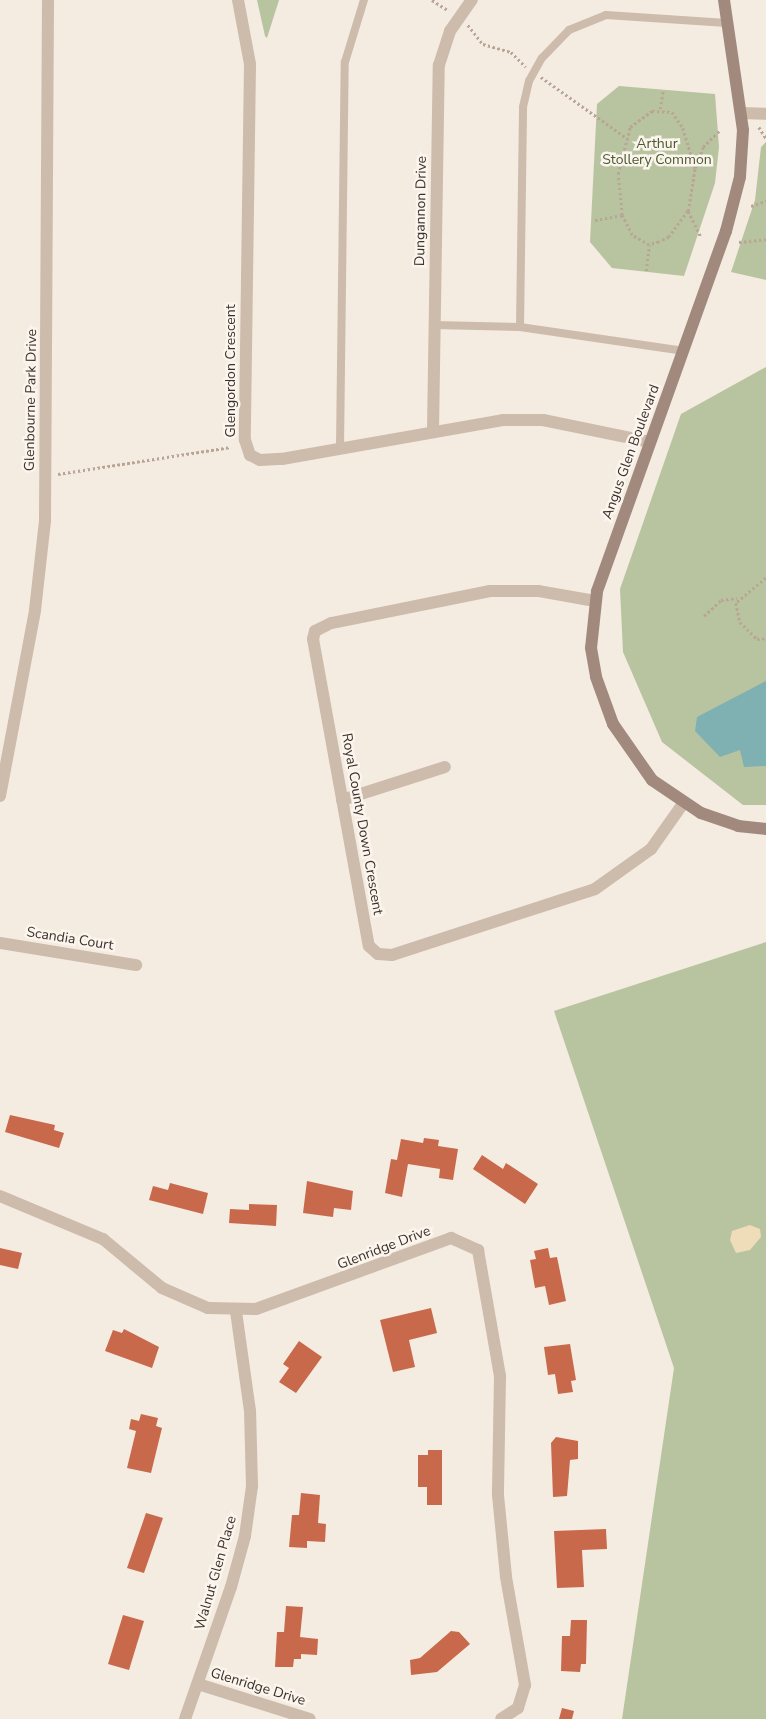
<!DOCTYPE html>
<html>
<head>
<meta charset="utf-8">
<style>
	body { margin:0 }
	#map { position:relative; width:766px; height:1719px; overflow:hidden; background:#f4ebe1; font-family:"Nunito Sans",sans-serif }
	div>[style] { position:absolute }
	.green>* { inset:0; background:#b8c4a0 }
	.sand>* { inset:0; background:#efdcb8 }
	.water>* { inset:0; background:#7fb0b2 }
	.building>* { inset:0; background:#c8694b }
	.path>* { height:2.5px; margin-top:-1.25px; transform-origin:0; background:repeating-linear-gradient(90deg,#b9a596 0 2.5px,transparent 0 5px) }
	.lane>* { height:8px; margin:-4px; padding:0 4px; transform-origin:4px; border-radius:4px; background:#cdbbac }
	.street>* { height:12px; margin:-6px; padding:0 6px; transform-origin:6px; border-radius:6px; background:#cdbbac }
	.secondary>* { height:12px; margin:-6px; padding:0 6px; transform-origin:6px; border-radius:6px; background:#a18a7d }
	span { translate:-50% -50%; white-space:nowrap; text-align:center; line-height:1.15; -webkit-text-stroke:5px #fbf5ee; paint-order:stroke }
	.park-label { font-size:14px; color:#4a5a2e }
	.street-label { font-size:14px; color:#3b302b }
</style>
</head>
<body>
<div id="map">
	<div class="green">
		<div style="clip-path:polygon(257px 0,279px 0,267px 38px,265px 36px)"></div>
		<div style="clip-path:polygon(619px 86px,715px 94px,719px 147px,715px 183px,684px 276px,612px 268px,590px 242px,597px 104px)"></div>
		<div style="clip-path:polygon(766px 142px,766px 280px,731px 272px,755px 200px,761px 147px)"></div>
		<div style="clip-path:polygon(766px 367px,766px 805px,743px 805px,662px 742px,623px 652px,620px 589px,681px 414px)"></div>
		<div style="clip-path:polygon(766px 942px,766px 1719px,622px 1719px,674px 1368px,554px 1011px)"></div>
	</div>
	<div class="sand">
		<div style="clip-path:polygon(750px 1225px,760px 1229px,761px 1237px,750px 1250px,736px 1253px,730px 1240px,732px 1231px)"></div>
	</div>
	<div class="water">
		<div style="clip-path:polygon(766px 681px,766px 766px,744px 767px,740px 750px,720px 757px,695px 731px,697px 717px)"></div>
	</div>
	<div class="building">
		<div style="clip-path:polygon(10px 1115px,55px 1125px,54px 1130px,64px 1133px,59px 1148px,5px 1132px)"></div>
		<div style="clip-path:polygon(424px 1138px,439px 1140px,438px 1146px,458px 1149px,453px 1180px,439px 1178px,440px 1169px,408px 1164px,402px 1197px,385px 1193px,391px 1159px,397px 1160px,401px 1139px,423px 1143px)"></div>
		<div style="clip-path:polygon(482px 1155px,503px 1169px,506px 1163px,538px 1184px,525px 1204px,473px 1169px)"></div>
		<div style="clip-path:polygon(307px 1181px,353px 1191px,351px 1210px,334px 1208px,333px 1217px,303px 1213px)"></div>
		<div style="clip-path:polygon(170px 1183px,208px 1193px,203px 1214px,149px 1200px,153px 1186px,168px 1190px)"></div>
		<div style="clip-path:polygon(249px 1204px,277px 1205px,276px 1226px,229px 1223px,230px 1209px,249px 1210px)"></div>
		<div style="clip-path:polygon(0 1248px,22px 1253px,18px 1269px,0 1265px)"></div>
		<div style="clip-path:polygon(548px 1248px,550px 1258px,557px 1257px,566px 1301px,549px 1305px,545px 1286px,535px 1288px,530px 1260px,536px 1259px,534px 1251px)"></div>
		<div style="clip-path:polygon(431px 1308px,437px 1333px,409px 1340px,415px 1367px,393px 1372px,380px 1320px)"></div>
		<div style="clip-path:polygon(124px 1329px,159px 1347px,152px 1368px,105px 1351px,113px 1330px,122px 1333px)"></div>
		<div style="clip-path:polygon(299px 1341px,322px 1357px,296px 1393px,279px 1382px,289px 1368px,283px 1364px)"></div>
		<div style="clip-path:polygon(570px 1344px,576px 1380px,571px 1381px,573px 1392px,558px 1394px,555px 1374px,548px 1375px,544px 1347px)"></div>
		<div style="clip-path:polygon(141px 1414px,158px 1418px,156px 1426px,162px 1428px,151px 1473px,127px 1468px,136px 1431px,129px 1429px,131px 1419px,139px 1421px)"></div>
		<div style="clip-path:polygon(556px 1437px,578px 1441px,578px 1459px,570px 1460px,567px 1496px,553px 1497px,551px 1443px)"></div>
		<div style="clip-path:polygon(428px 1450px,442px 1450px,442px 1505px,427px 1505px,427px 1487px,418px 1487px,418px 1455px,428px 1455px)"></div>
		<div style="clip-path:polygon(301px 1493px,320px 1495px,318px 1523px,326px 1524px,325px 1542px,307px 1541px,307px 1548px,289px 1547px,292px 1515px,299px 1515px)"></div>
		<div style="clip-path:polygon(146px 1513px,163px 1518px,144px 1573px,127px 1568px)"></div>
		<div style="clip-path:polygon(606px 1529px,607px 1549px,582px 1550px,584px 1587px,557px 1588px,554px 1531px)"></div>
		<div style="clip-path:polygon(286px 1606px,303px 1607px,300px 1637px,318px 1639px,317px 1655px,301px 1654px,301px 1659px,294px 1659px,293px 1667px,275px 1667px,277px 1632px,284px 1632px)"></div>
		<div style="clip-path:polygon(123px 1615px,144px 1621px,129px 1670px,108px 1664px)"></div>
		<div style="clip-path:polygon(571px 1620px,587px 1620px,586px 1664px,581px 1664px,580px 1672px,561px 1671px,562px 1636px,570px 1636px)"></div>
		<div style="clip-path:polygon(451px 1631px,459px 1632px,470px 1644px,437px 1672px,411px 1675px,410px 1660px,420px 1658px)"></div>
		<div style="clip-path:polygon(562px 1708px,574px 1711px,572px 1719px,559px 1719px)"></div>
	</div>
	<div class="path">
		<div style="left:432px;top:0;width:20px;rotate:33deg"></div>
		<div style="left:468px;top:25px;width:24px;rotate:52deg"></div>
		<div style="left:483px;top:44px;width:29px;rotate:16deg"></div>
		<div style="left:511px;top:52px;width:21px;rotate:45deg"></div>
		<div style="left:541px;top:77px;width:103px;rotate:35.5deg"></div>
		<div style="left:660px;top:109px;width:19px;rotate:-81deg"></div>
		<div style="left:759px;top:127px;width:13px;rotate:58deg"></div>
		<div style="left:751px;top:206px;width:16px;rotate:-18deg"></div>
		<div style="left:688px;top:211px;width:32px;rotate:126deg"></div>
		<div style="left:669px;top:237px;width:11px;rotate:153deg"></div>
		<div style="left:659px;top:242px;width:10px;rotate:163deg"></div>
		<div style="left:649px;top:245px;width:20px;rotate:-150deg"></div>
		<div style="left:632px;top:235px;width:22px;rotate:-117deg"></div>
		<div style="left:622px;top:215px;width:41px;rotate:-95.6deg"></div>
		<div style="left:618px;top:174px;width:49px;rotate:-75.7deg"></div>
		<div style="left:630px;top:127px;width:27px;rotate:-36deg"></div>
		<div style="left:652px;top:111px;width:20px;rotate:3deg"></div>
		<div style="left:672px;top:112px;width:19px;rotate:55deg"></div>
		<div style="left:683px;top:128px;width:42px;rotate:73.3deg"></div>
		<div style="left:595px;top:220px;width:27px;rotate:-10deg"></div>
		<div style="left:700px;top:236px;width:28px;rotate:-116deg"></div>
		<div style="left:688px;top:211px;width:44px;rotate:-80.8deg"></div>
		<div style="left:695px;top:168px;width:22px;rotate:-69deg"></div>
		<div style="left:703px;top:147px;width:24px;rotate:-45deg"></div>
		<div style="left:739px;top:242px;width:27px;rotate:-6deg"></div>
		<div style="left:646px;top:271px;width:26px;rotate:-83deg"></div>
		<div style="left:58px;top:474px;width:175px;rotate:-8.9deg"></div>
		<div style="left:766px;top:578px;width:39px;rotate:140deg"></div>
		<div style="left:736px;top:603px;width:19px;rotate:78deg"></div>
		<div style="left:740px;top:622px;width:24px;rotate:45deg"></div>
		<div style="left:757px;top:639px;width:9px;rotate:-6deg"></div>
		<div style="left:704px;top:616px;width:23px;rotate:-43deg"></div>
		<div style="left:721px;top:600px;width:16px;rotate:-7deg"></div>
	</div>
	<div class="lane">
		<div style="left:434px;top:325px;width:86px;rotate:1.3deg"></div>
		<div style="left:520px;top:327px;width:166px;rotate:8.3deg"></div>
		<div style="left:520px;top:327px;width:220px;rotate:-89.2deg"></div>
		<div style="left:523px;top:107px;width:27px;rotate:-77deg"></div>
		<div style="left:529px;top:81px;width:26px;rotate:-61deg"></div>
		<div style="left:542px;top:58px;width:39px;rotate:-46deg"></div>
		<div style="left:569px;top:30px;width:40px;rotate:-22deg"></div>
		<div style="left:606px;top:15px;width:121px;rotate:3.8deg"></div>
		<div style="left:340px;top:448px;width:386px;rotate:-89.3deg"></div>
		<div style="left:345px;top:62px;width:65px;rotate:-73deg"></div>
	</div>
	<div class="street">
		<div style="left:238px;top:0;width:65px;rotate:79.4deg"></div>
		<div style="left:250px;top:64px;width:376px;rotate:90.8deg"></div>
		<div style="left:245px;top:440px;width:16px;rotate:72deg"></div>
		<div style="left:250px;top:455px;width:11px;rotate:27deg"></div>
		<div style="left:260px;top:460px;width:22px;rotate:-3deg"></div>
		<div style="left:282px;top:459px;width:224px;rotate:-10deg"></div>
		<div style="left:503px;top:420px;width:40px"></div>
		<div style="left:543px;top:420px;width:109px;rotate:11.6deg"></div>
		<div style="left:741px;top:113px;width:25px;rotate:2deg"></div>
		<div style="left:433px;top:431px;width:366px;rotate:-89.1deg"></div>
		<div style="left:439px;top:65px;width:36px;rotate:-72deg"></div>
		<div style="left:450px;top:31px;width:38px;rotate:-55deg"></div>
		<div style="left:595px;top:601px;width:58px;rotate:-170deg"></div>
		<div style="left:538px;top:591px;width:48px;rotate:180deg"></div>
		<div style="left:490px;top:591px;width:162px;rotate:168.6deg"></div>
		<div style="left:331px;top:623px;width:18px;rotate:153deg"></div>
		<div style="left:315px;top:631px;width:8px;rotate:104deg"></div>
		<div style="left:313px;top:639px;width:312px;rotate:79.7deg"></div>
		<div style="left:369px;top:946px;width:12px;rotate:42deg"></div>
		<div style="left:378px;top:954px;width:14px;rotate:4deg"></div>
		<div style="left:392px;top:955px;width:213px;rotate:-18deg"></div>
		<div style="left:595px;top:889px;width:69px;rotate:-35.5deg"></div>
		<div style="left:651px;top:849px;width:54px;rotate:-54.8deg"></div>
		<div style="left:0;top:796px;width:189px;rotate:-79.3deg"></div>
		<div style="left:35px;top:610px;width:90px;rotate:-83.6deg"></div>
		<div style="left:45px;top:521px;width:521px;rotate:-89.67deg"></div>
		<div style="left:342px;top:800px;width:108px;rotate:-17.8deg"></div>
		<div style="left:0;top:943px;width:138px;rotate:9.2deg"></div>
		<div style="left:0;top:1196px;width:112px;rotate:22.7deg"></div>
		<div style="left:103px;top:1239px;width:77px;rotate:39.7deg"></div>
		<div style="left:162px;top:1288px;width:50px;rotate:23.5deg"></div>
		<div style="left:208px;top:1308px;width:48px;rotate:1.2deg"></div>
		<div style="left:256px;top:1309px;width:208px;rotate:-20deg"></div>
		<div style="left:451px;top:1238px;width:30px;rotate:24deg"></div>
		<div style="left:478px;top:1250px;width:128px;rotate:80.1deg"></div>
		<div style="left:500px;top:1376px;width:119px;rotate:91deg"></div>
		<div style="left:498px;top:1495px;width:82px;rotate:84.4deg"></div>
		<div style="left:506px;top:1577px;width:110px;rotate:80deg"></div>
		<div style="left:525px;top:1685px;width:24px;rotate:107deg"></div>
		<div style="left:518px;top:1708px;width:20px;rotate:147deg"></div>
		<div style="left:198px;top:1684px;width:117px;rotate:17.4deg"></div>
		<div style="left:185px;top:1719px;width:140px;rotate:-70.8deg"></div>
		<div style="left:231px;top:1587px;width:53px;rotate:-74.6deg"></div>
		<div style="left:245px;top:1536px;width:50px;rotate:-82deg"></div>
		<div style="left:252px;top:1486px;width:75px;rotate:-91.5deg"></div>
		<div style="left:250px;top:1411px;width:101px;rotate:-98deg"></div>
	</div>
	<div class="secondary">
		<div style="left:724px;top:0;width:131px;rotate:81.7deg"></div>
		<div style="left:743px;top:130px;width:47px;rotate:93.7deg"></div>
		<div style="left:740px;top:177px;width:56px;rotate:104.5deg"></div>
		<div style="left:726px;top:231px;width:383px;rotate:109.7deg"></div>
		<div style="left:597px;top:592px;width:56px;rotate:96.1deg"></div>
		<div style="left:591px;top:648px;width:29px;rotate:80deg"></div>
		<div style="left:596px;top:677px;width:50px;rotate:70.1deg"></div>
		<div style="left:613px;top:724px;width:68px;rotate:55.1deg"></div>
		<div style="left:652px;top:780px;width:59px;rotate:34deg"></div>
		<div style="left:701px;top:813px;width:39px;rotate:19deg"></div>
		<div style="left:738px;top:826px;width:28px;rotate:6deg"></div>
	</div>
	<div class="park-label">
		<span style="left:657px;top:152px">Arthur<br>Stollery Common</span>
	</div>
	<div class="street-label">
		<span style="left:421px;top:211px;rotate:-89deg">Dungannon Drive</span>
		<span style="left:231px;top:371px;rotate:-90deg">Glengordon Crescent</span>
		<span style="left:31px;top:400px;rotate:-89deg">Glenbourne Park Drive</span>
		<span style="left:631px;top:452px;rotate:-70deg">Angus Glen Boulevard</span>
		<span style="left:362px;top:824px;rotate:80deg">Royal County Down Crescent</span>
		<span style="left:70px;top:939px;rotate:9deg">Scandia Court</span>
		<span style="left:384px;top:1248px;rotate:-21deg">Glenridge Drive</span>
		<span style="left:216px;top:1573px;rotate:-74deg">Walnut Glen Place</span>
		<span style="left:258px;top:1687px;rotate:17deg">Glenridge Drive</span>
	</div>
</div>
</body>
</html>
